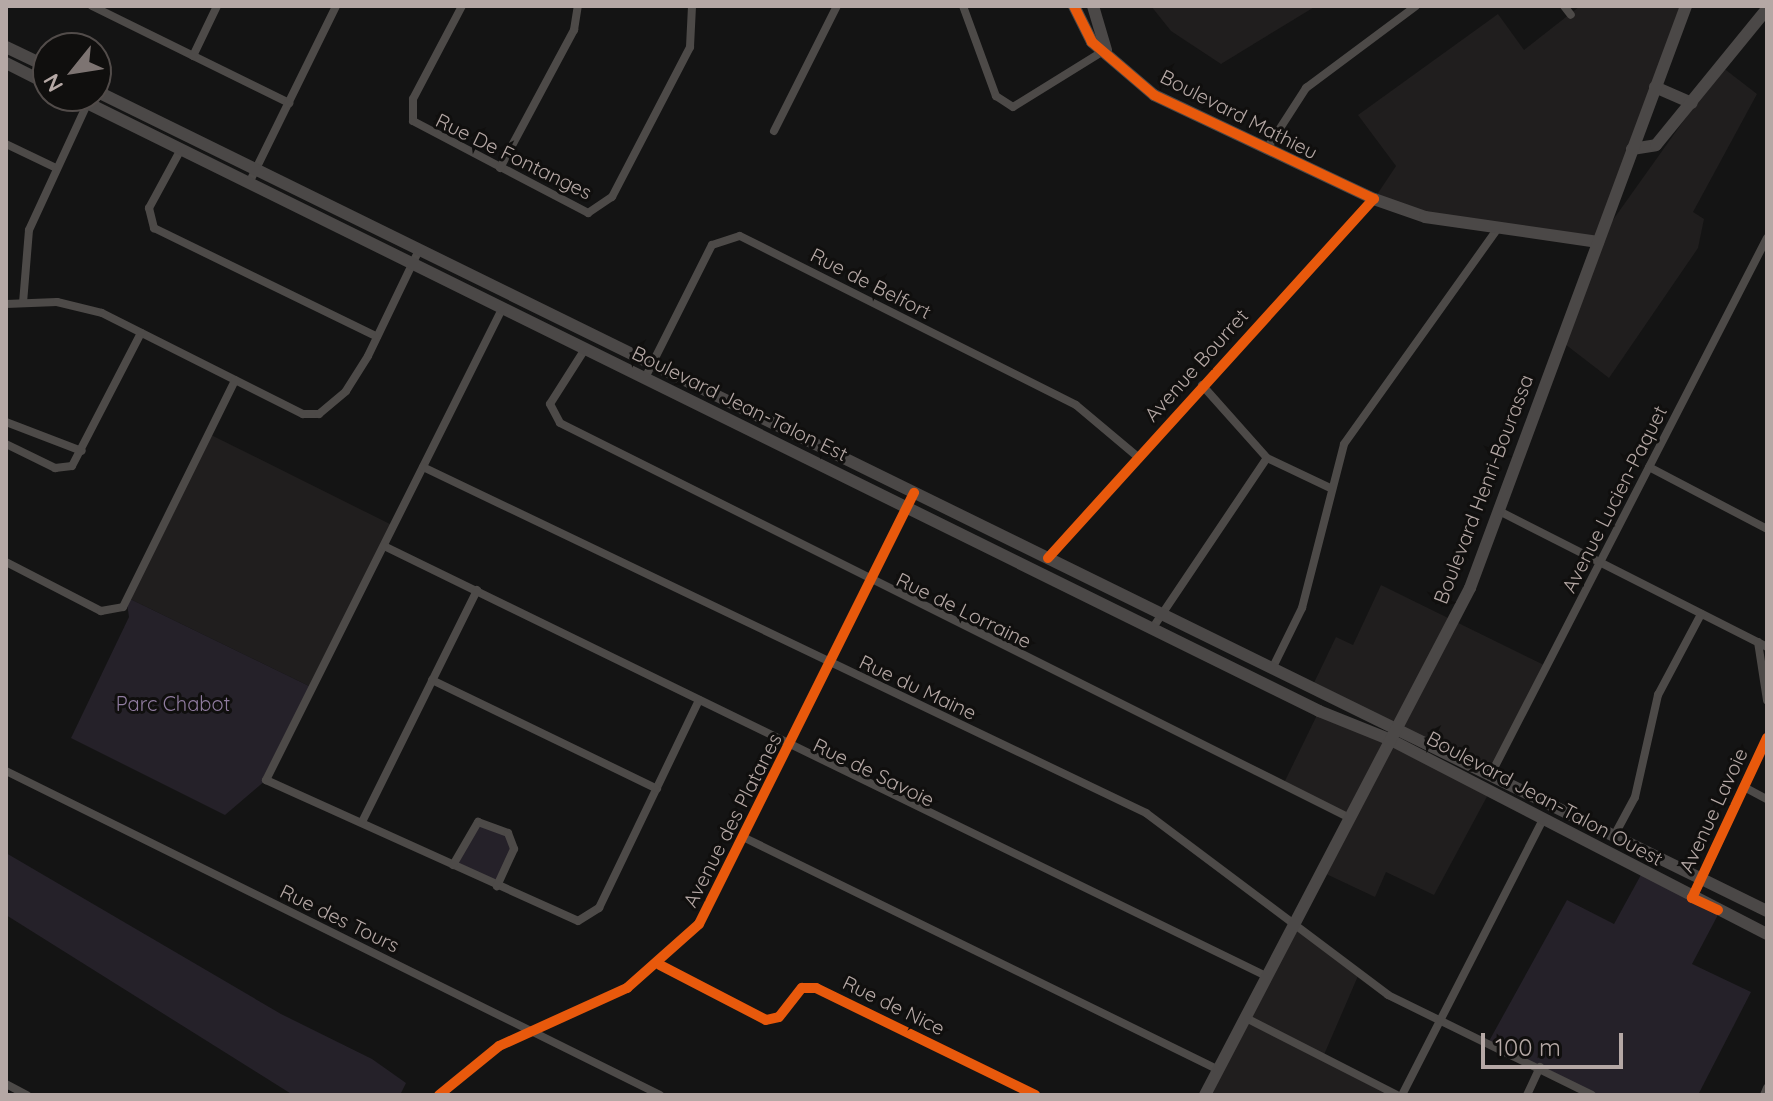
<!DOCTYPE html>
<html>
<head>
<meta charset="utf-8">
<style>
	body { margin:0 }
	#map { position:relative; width:1773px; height:1101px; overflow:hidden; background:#141414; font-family:Quicksand,sans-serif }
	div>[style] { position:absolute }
	.built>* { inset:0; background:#201e1e }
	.green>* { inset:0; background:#252129 }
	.street>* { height:8px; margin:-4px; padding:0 4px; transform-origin:4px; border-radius:4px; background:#4d4a48 }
	.secondary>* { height:12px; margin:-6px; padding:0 6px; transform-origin:6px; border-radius:6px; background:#4b4847 }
	.cycleway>* { height:10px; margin:-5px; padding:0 5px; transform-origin:5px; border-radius:5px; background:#e8590c }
	span { translate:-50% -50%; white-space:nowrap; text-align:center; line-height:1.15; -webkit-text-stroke:6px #100f0e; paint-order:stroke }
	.street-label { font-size:20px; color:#b5a8a5 }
	.park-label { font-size:20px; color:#907ca0 }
	.frame { position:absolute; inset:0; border:8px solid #b5a8a5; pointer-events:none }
	.north { position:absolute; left:32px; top:32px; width:80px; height:80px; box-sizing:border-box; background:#100f0e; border:2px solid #524c4a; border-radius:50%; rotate:240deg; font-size:22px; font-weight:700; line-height:32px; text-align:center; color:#b5a8a5 }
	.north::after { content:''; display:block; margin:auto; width:28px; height:36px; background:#7d7472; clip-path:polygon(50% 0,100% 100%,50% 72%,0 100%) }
	.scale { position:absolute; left:1481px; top:1033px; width:142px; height:36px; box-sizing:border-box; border:4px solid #b5a8a5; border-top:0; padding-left:10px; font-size:24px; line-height:28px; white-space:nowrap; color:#b5a8a5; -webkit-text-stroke:6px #100f0e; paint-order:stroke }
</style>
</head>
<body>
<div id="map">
	<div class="built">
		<div style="clip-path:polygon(1151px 6px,1316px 6px,1221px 64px,1171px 31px)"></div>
		<div style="clip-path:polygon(1580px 6px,1686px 6px,1600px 238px,1722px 67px,1757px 94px,1693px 212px,1704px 219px,1698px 248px,1609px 378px,1561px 341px,1598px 242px,1460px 223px,1374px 199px,1396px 166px,1358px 115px,1498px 14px,1524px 50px)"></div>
		<div style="clip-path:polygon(207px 433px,394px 526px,311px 687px,126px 597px)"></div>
		<div style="clip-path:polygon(1381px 585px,1546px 666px,1490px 776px,1312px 687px,1336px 637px,1353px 645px)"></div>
		<div style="clip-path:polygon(1319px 711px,1490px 791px,1434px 895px,1386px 872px,1375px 897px,1322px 872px,1350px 818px,1283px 785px)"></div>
		<div style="clip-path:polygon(1295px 924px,1358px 976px,1323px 1057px,1397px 1095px,1206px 1095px)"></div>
	</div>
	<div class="green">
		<div style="clip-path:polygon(126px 597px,311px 687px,266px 780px,225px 815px,71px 738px,129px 617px)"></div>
		<div style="clip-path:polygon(478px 822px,508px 833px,514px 844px,497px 886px,453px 865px)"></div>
		<div style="clip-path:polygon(6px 853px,281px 1014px,372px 1059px,406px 1083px,400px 1095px,293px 1095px,6px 915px)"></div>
		<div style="clip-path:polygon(1642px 873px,1720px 911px,1692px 964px,1751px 992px,1698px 1095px,1592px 1095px,1488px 1043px,1567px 900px,1614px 924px)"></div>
	</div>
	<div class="street">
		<div style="left:92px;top:6px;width:220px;rotate:26.2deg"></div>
		<div style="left:462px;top:6px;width:105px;rotate:117.8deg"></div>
		<div style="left:413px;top:99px;width:22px;rotate:90deg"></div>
		<div style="left:413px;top:121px;width:198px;rotate:27.7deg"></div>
		<div style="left:588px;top:213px;width:29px;rotate:-34deg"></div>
		<div style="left:612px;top:197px;width:169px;rotate:-62.5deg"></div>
		<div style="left:690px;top:47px;width:41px;rotate:-87.2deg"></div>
		<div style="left:963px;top:6px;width:96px;rotate:69.9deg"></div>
		<div style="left:996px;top:96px;width:20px;rotate:33deg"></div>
		<div style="left:1013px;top:107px;width:108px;rotate:-31.8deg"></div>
		<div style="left:1564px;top:6px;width:11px;rotate:52deg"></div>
		<div style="left:193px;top:56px;width:55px;rotate:-64.4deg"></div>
		<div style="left:774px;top:131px;width:140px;rotate:-63.3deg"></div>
		<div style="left:6px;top:144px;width:55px;rotate:25.6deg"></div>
		<div style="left:1266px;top:150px;width:74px;rotate:-57.2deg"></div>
		<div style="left:1306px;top:88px;width:137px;rotate:-36.7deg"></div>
		<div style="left:180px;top:151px;width:65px;rotate:118.5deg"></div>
		<div style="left:149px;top:208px;width:21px;rotate:76deg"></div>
		<div style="left:154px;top:228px;width:248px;rotate:26deg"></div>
		<div style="left:500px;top:168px;width:157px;rotate:-61.8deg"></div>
		<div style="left:574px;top:30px;width:24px;rotate:-81deg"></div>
		<div style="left:249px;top:183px;width:197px;rotate:-63.8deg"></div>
		<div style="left:23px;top:303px;width:73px;rotate:-85.3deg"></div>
		<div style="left:29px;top:230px;width:148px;rotate:-65.2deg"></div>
		<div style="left:6px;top:304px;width:51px;rotate:-2.2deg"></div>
		<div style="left:57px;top:302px;width:46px;rotate:13.7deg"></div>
		<div style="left:102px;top:313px;width:225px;rotate:26.7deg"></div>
		<div style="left:303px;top:414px;width:16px"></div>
		<div style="left:319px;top:414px;width:35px;rotate:-40deg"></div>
		<div style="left:346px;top:391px;width:41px;rotate:-57.8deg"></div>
		<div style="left:368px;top:356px;width:118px;rotate:-64.3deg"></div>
		<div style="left:502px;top:309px;width:527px;rotate:116.61deg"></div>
		<div style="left:266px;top:780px;width:342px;rotate:24.3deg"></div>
		<div style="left:578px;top:921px;width:25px;rotate:-32deg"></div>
		<div style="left:599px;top:908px;width:231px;rotate:-64.3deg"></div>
		<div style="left:585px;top:349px;width:65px;rotate:122.5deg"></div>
		<div style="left:550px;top:404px;width:21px;rotate:62deg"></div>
		<div style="left:560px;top:423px;width:883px;rotate:26.57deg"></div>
		<div style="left:645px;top:378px;width:149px;rotate:-63.3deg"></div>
		<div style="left:712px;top:245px;width:29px;rotate:-18deg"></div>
		<div style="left:740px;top:236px;width:376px;rotate:26.7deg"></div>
		<div style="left:1076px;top:405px;width:81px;rotate:40deg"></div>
		<div style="left:1202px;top:385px;width:98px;rotate:48.3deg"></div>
		<div style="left:1267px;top:458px;width:68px;rotate:25.4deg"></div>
		<div style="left:6px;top:422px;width:81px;rotate:20.9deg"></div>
		<div style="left:6px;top:444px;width:55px;rotate:26.1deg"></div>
		<div style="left:55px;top:468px;width:17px;rotate:-7deg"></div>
		<div style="left:72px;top:466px;width:150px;rotate:-62.6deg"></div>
		<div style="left:423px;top:467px;width:802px;rotate:25.57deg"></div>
		<div style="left:1146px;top:813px;width:303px;rotate:36.9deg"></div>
		<div style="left:1388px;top:995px;width:227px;rotate:26.1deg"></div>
		<div style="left:1649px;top:467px;width:133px;rotate:27.7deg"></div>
		<div style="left:1499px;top:511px;width:301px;rotate:26.9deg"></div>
		<div style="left:384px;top:546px;width:983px;rotate:25.99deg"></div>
		<div style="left:1048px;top:558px;width:485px;rotate:-47.8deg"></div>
		<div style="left:6px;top:562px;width:107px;rotate:27.3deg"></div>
		<div style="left:101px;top:611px;width:22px;rotate:-10deg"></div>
		<div style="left:123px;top:607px;width:253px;rotate:-63.7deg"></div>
		<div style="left:1152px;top:629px;width:206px;rotate:-56.1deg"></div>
		<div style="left:1758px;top:642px;width:59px;rotate:81.2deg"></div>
		<div style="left:1273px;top:667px;width:66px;rotate:-63.8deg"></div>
		<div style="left:1302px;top:608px;width:169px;rotate:-75.6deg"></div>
		<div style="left:1344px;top:444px;width:267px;rotate:-54.5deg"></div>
		<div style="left:432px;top:680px;width:250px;rotate:25.8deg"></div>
		<div style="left:6px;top:771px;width:730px;rotate:26.35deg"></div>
		<div style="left:1490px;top:776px;width:605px;rotate:-62.76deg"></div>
		<div style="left:1744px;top:787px;width:26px;rotate:28deg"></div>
		<div style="left:362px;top:822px;width:259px;rotate:-63.6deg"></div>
		<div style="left:1614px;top:836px;width:44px;rotate:-61.7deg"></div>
		<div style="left:1635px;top:797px;width:105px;rotate:-77.3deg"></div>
		<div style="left:1658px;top:695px;width:92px;rotate:-62deg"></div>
		<div style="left:747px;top:839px;width:525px;rotate:26.08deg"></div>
		<div style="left:453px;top:865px;width:50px;rotate:-59.8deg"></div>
		<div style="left:478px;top:822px;width:32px;rotate:20deg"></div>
		<div style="left:508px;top:833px;width:17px;rotate:69deg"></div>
		<div style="left:514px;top:849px;width:41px;rotate:114.7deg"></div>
		<div style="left:1693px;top:897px;width:175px;rotate:-65deg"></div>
		<div style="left:660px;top:965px;width:119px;rotate:27.4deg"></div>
		<div style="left:766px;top:1020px;width:13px;rotate:-13deg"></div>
		<div style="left:779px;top:1017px;width:37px;rotate:-52deg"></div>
		<div style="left:802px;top:988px;width:14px"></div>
		<div style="left:816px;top:988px;width:244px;rotate:26deg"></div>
		<div style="left:1246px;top:1018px;width:169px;rotate:27deg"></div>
		<div style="left:6px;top:1084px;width:24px;rotate:28deg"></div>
		<div style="left:439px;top:1095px;width:77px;rotate:-39.2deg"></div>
		<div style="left:499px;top:1046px;width:141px;rotate:-24.4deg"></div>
		<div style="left:627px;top:988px;width:96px;rotate:-41.6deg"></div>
		<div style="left:699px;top:924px;width:482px;rotate:-63.5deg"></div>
		<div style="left:1402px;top:1095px;width:311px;rotate:-62.9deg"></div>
		<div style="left:1527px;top:1095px;width:31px;rotate:-65deg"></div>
		<div style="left:1764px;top:1095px;width:8px;rotate:-67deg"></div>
	</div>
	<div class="secondary">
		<div style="left:1074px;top:6px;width:40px;rotate:63.4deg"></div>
		<div style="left:1092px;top:42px;width:82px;rotate:40.5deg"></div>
		<div style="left:1154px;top:95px;width:243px;rotate:25.3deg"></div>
		<div style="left:1374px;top:199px;width:54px;rotate:19.4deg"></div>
		<div style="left:1425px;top:217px;width:175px;rotate:8.2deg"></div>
		<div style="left:1093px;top:6px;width:46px;rotate:73.5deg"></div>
		<div style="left:6px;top:47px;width:47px;rotate:25.5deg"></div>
		<div style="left:6px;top:63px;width:47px;rotate:26.6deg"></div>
		<div style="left:1655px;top:87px;width:40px;rotate:23.4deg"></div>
		<div style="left:96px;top:91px;width:1861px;rotate:26.14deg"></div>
		<div style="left:73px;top:96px;width:1390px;rotate:26.27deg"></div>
		<div style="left:1319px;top:711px;width:78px;rotate:21.9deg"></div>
		<div style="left:1391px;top:740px;width:423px;rotate:27.3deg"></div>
		<div style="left:1632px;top:149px;width:24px;rotate:-9deg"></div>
		<div style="left:1656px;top:145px;width:176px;rotate:-50.8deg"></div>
		<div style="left:1205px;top:1095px;width:572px;rotate:-62.4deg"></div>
		<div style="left:1470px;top:588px;width:621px;rotate:-69.64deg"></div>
	</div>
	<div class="cycleway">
		<div style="left:1048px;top:558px;width:485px;rotate:-47.8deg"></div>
		<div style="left:1374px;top:199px;width:243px;rotate:-154.7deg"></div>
		<div style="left:1154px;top:95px;width:82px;rotate:-139.5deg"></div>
		<div style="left:1092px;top:42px;width:40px;rotate:-116.6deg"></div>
		<div style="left:1718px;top:910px;width:29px;rotate:-155deg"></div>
		<div style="left:1692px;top:898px;width:177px;rotate:-64.9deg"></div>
		<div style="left:660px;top:965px;width:119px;rotate:27.4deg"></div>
		<div style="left:766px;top:1020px;width:13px;rotate:-13deg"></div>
		<div style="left:779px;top:1017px;width:37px;rotate:-52deg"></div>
		<div style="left:802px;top:988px;width:14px"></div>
		<div style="left:816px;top:988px;width:244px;rotate:26deg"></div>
		<div style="left:439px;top:1095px;width:77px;rotate:-39.2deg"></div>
		<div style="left:499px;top:1046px;width:141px;rotate:-24.4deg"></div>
		<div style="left:627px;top:988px;width:96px;rotate:-41.6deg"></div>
		<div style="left:699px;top:924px;width:482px;rotate:-63.5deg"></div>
	</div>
	<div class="street-label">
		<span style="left:1239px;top:114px;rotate:27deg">Boulevard Mathieu</span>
		<span style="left:514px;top:156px;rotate:26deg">Rue De Fontanges</span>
		<span style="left:871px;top:283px;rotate:27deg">Rue de Belfort</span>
		<span style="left:1196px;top:365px;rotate:-48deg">Avenue Bourret</span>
		<span style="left:740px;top:403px;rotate:26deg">Boulevard Jean-Talon Est</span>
		<span style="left:1483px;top:489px;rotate:-69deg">Boulevard Henri-Bourassa</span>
		<span style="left:1614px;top:499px;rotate:-63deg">Avenue Lucien-Paquet</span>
		<span style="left:964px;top:610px;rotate:26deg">Rue de Lorraine</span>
		<span style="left:918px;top:687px;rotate:25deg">Rue du Maine</span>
		<span style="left:874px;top:772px;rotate:26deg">Rue de Savoie</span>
		<span style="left:1545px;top:798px;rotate:28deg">Boulevard Jean-Talon Ouest</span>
		<span style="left:1713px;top:810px;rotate:-65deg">Avenue Lavoie</span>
		<span style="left:732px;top:820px;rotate:-63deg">Avenue des Platanes</span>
		<span style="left:340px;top:918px;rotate:26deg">Rue des Tours</span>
		<span style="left:894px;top:1005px;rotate:26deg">Rue de Nice</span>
	</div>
	<div class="park-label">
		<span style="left:173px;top:703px">Parc Chabot</span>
	</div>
	<div class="frame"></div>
	<div class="north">N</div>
	<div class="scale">100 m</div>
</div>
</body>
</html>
